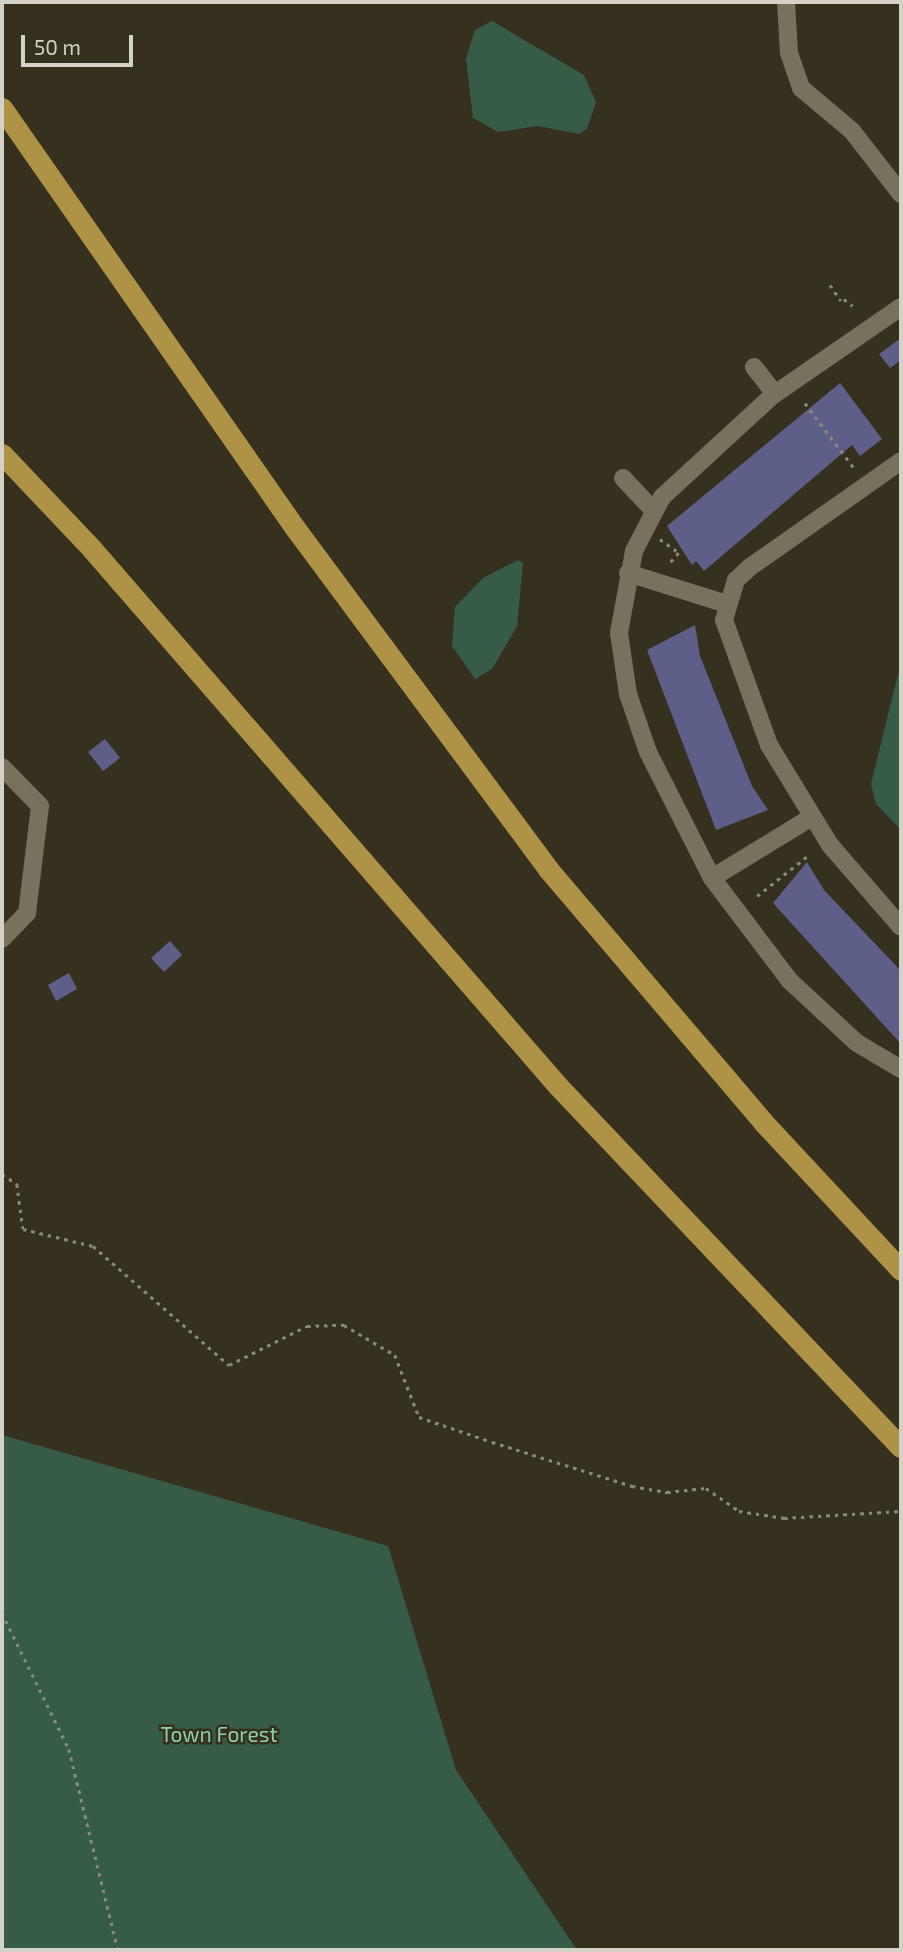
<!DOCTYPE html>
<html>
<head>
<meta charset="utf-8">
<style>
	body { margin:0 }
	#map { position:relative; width:903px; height:1952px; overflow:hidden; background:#36311f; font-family:"Exo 2",sans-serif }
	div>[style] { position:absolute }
	.green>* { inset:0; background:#365b47 }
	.building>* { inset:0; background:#5e5f88 }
	.path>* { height:2.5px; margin-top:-1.25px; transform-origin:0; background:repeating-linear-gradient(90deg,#8c897a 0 3.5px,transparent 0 8.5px) }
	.minor>* { height:18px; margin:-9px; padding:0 9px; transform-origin:9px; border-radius:9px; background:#77715d }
	.highway>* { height:21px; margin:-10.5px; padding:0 10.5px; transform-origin:10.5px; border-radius:10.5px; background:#ae9245 }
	span { translate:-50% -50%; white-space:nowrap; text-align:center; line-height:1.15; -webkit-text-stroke:5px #36311f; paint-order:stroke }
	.park-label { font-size:21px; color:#89d2aa }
	.frame { position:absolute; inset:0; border:4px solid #d4d1c6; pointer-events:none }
	.scale { position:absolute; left:21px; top:35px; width:112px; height:32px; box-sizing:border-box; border:4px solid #d4d1c6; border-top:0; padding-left:9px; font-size:21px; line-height:24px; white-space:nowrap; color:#d4d1c6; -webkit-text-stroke:5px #36311f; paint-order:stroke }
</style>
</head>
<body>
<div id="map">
	<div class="green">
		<div style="clip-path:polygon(492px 21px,584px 75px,596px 102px,587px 129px,579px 134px,538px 126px,498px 132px,473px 118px,466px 59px,475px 30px)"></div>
		<div style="clip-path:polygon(518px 560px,523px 563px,517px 626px,492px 669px,475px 679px,452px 646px,455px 607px,483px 578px)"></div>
		<div style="clip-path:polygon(901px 662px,901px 830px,876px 804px,871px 784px)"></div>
		<div style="clip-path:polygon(2px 1435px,388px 1546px,456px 1770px,577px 1950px,2px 1950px)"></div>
	</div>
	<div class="building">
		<div style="clip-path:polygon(901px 338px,901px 360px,890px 368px,879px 354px)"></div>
		<div style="clip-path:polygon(840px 383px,882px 439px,860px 456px,852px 445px,704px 571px,696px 561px,692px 565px,667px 526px)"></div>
		<div style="clip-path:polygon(695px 625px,700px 656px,752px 786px,768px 810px,716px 830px,647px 650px)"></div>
		<div style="clip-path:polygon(105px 739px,120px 758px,103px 771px,88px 752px)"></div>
		<div style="clip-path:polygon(807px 862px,824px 890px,901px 971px,901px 1044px,773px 903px)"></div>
		<div style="clip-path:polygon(170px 941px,182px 955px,164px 972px,151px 958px)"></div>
		<div style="clip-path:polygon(69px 973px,77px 989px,56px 1001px,48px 985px)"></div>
	</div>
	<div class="path">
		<div style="left:830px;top:285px;width:19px;rotate:55deg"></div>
		<div style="left:844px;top:299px;width:11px;rotate:38deg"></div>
		<div style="left:805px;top:403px;width:83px;rotate:52.9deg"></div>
		<div style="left:660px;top:539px;width:24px;rotate:36deg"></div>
		<div style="left:679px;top:553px;width:13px;rotate:132deg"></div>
		<div style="left:757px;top:896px;width:68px;rotate:-38.4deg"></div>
		<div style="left:2px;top:1174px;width:18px;rotate:34deg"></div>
		<div style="left:17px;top:1184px;width:45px;rotate:82.4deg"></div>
		<div style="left:23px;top:1229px;width:72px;rotate:13.7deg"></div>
		<div style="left:93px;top:1246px;width:181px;rotate:41.2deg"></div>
		<div style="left:229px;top:1365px;width:87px;rotate:-26.6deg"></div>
		<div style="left:307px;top:1326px;width:37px;rotate:-2deg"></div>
		<div style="left:344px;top:1325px;width:59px;rotate:30.5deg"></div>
		<div style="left:395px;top:1355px;width:66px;rotate:68.8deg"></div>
		<div style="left:419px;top:1417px;width:77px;rotate:18.9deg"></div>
		<div style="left:492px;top:1442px;width:147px;rotate:17.4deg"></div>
		<div style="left:632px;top:1486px;width:36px;rotate:10deg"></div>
		<div style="left:667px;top:1492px;width:39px;rotate:-6deg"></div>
		<div style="left:706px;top:1488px;width:40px;rotate:34.9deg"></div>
		<div style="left:739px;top:1511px;width:46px;rotate:8.8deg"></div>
		<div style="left:784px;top:1518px;width:117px;rotate:-3.4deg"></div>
		<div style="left:2px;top:1613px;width:152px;rotate:63.8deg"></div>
		<div style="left:69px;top:1749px;width:207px;rotate:76.3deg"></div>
	</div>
	<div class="minor">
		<div style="left:786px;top:2px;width:51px;rotate:86.6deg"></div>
		<div style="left:789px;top:53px;width:37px;rotate:71deg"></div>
		<div style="left:801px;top:88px;width:67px;rotate:40.1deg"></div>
		<div style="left:852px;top:131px;width:80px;rotate:52.1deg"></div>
		<div style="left:901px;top:307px;width:157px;rotate:145.4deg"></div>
		<div style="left:772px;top:396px;width:149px;rotate:137.4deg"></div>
		<div style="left:662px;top:497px;width:61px;rotate:117.4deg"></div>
		<div style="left:634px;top:551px;width:83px;rotate:100.4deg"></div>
		<div style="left:619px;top:633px;width:62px;rotate:81.6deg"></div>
		<div style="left:628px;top:694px;width:61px;rotate:71deg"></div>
		<div style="left:648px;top:752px;width:141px;rotate:63.1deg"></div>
		<div style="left:712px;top:878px;width:129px;rotate:52.9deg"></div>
		<div style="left:790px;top:981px;width:91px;rotate:42.8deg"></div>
		<div style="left:857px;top:1043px;width:51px;rotate:30.6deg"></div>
		<div style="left:754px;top:367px;width:34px;rotate:52deg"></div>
		<div style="left:901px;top:461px;width:186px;rotate:144.9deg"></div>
		<div style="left:749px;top:568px;width:18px;rotate:137deg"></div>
		<div style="left:736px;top:580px;width:42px;rotate:106.7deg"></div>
		<div style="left:724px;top:620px;width:133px;rotate:70.2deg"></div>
		<div style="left:769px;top:745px;width:117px;rotate:58.6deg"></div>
		<div style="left:830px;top:845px;width:108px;rotate:49.1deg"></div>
		<div style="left:623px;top:478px;width:45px;rotate:46.8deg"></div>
		<div style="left:628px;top:573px;width:104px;rotate:17.4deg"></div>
		<div style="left:2px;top:767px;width:54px;rotate:45.7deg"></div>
		<div style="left:40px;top:806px;width:108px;rotate:96.9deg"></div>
		<div style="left:27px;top:913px;width:36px;rotate:134deg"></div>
		<div style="left:712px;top:878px;width:117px;rotate:-31.4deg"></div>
	</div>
	<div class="highway">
		<div style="left:2px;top:108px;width:512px;rotate:55.1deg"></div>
		<div style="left:295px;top:528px;width:425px;rotate:53.4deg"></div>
		<div style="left:548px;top:869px;width:332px;rotate:49.6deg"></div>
		<div style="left:763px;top:1122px;width:202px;rotate:47deg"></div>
		<div style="left:2px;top:454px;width:131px;rotate:46.5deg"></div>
		<div style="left:92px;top:549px;width:711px;rotate:49.05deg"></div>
		<div style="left:558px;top:1086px;width:498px;rotate:46.5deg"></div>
	</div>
	<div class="park-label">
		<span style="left:219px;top:1734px">Town Forest</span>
	</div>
	<div class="frame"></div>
	<div class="scale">50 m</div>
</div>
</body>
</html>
